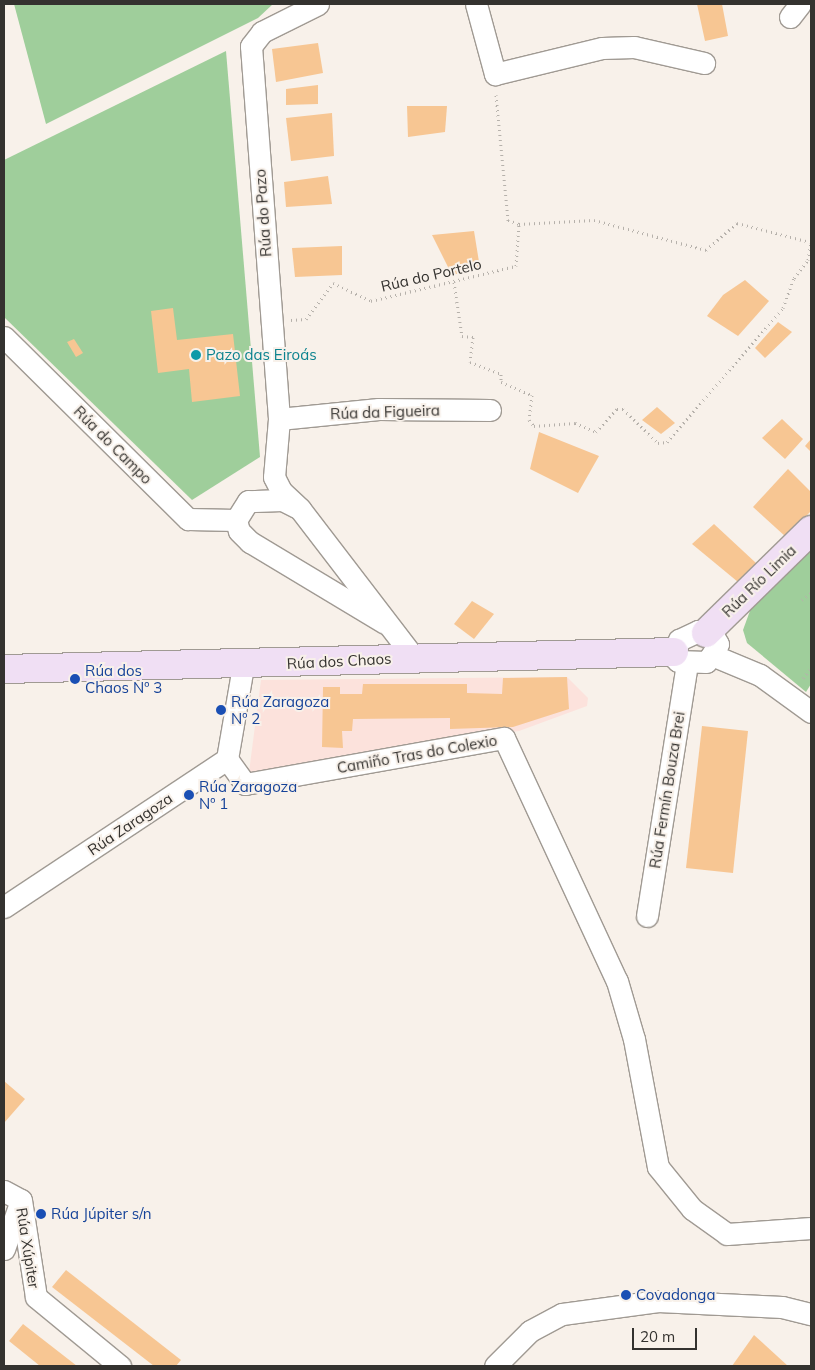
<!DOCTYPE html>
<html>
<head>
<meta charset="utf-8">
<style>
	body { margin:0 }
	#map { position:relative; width:815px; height:1370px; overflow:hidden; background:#f8f1ea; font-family:Mulish,sans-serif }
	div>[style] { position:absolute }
	.education>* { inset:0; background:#fce2dc }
	.green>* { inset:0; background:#9fce9b }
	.building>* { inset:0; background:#f7c693 }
	.path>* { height:3px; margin-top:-1.5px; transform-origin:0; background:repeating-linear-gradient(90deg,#b6b1ab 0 1px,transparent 0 5px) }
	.roads { filter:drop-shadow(1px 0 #a09a93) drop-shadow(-1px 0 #a09a93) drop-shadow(0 1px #a09a93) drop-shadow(0 -1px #a09a93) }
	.street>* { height:21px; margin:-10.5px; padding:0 10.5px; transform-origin:10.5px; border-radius:10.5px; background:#fff }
	.secondary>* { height:28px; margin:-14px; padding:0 14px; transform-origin:14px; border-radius:14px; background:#f0dff4 }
	.dots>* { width:14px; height:14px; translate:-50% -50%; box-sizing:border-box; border:2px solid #f8f1ea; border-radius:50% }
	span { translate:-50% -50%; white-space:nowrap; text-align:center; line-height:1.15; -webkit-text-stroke:4px #f8f1ea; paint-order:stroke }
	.street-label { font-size:15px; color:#34322f }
	.culture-label { font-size:15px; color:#0d838f }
	.left { translate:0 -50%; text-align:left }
	.transit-label { font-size:15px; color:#164399 }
	.frame { position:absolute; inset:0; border:5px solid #34322f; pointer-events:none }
	.scale { position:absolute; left:632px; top:1328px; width:65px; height:22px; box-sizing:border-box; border:2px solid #34322f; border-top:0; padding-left:6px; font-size:15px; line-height:18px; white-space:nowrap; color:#34322f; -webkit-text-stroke:4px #f8f1ea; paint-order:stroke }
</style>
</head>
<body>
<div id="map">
	<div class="education">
		<div style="clip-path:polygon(567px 677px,588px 698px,587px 706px,519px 731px,259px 775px,249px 772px,261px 680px)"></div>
	</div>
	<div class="green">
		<div style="clip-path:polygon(14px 4px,273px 4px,258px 18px,46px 124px)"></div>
		<div style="clip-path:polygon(226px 51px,260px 457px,192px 500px,4px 317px,4px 160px)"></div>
		<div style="clip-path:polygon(811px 550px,811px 684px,806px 692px,747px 643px,743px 630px,751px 608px)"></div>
	</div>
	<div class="building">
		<div style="clip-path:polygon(697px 4px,722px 4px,728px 36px,705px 41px)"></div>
		<div style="clip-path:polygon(318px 43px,323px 73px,276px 82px,272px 49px)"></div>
		<div style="clip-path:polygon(318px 85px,318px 104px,286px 105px,286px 89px)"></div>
		<div style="clip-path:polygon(407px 106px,447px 106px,445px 132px,408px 137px)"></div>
		<div style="clip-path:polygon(332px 113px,334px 156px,291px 161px,286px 118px)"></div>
		<div style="clip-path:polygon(328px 176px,332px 204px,286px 207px,284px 182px)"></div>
		<div style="clip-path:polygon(474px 231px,480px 268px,452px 275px,432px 235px)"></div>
		<div style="clip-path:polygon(342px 246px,342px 275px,295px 277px,292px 248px)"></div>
		<div style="clip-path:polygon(745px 280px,769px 301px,738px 336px,707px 316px,723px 295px)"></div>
		<div style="clip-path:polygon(173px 308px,177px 340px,233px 334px,240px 396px,192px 402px,189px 369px,158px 373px,151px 311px)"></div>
		<div style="clip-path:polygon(778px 322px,792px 332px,765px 358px,755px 348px)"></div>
		<div style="clip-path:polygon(74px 339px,83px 353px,76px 357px,67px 342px)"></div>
		<div style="clip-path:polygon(657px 407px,675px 423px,661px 434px,642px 420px)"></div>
		<div style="clip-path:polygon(782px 419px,803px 439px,785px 459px,762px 438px)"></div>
		<div style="clip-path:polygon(539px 432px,599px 456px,578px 493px,530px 469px)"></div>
		<div style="clip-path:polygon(811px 439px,811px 452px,805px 446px)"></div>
		<div style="clip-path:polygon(788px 469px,811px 492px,811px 511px,786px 537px,753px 507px)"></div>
		<div style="clip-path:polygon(714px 524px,756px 563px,738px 582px,692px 544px)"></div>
		<div style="clip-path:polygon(472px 601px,494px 614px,474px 639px,454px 624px)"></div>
		<div style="clip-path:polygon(567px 677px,569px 709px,513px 727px,450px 729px,450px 718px,353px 719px,352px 731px,342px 731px,343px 748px,322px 747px,323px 687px,340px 687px,340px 694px,362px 694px,363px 684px,467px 684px,467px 693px,502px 694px,503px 678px)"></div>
		<div style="clip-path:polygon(702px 726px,748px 731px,733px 873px,686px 868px)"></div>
		<div style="clip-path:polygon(4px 1081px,25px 1099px,4px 1123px)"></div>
		<div style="clip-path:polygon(66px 1270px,181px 1360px,176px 1366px,154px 1366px,52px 1287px)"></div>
		<div style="clip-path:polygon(23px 1324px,77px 1366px,40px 1366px,9px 1341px)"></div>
		<div style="clip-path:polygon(754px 1335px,788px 1366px,732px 1366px)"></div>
	</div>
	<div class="path">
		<div style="left:496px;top:95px;width:126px;rotate:84.5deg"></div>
		<div style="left:508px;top:220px;width:12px;rotate:20deg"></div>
		<div style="left:454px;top:282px;width:55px;rotate:81.6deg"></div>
		<div style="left:462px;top:336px;width:11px;rotate:5deg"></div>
		<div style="left:473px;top:337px;width:25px;rotate:97deg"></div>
		<div style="left:470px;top:362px;width:33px;rotate:21deg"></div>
		<div style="left:501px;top:374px;width:8px;rotate:90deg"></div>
		<div style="left:501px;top:382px;width:34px;rotate:23deg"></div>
		<div style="left:532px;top:395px;width:25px;rotate:97deg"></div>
		<div style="left:529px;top:420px;width:8px;rotate:50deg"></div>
		<div style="left:534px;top:426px;width:41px;rotate:-4.2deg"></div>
		<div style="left:575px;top:423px;width:23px;rotate:23deg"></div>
		<div style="left:596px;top:432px;width:31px;rotate:-48deg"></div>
		<div style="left:617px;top:409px;width:6px"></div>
		<div style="left:623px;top:409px;width:49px;rotate:44.2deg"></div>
		<div style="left:658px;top:443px;width:9px;rotate:-6deg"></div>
		<div style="left:667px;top:442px;width:177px;rotate:-49.1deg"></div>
		<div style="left:783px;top:308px;width:32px;rotate:-70deg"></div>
		<div style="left:794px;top:278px;width:23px;rotate:-52deg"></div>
		<div style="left:808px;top:260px;width:20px;rotate:-81deg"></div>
		<div style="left:291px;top:320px;width:15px;rotate:-4deg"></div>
		<div style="left:306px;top:319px;width:45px;rotate:-53.1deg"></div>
		<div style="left:333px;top:283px;width:42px;rotate:25.3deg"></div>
		<div style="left:371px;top:301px;width:149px;rotate:-13.6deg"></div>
		<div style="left:516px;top:266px;width:42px;rotate:-85.9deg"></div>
		<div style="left:519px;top:224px;width:75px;rotate:-3.1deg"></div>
		<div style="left:594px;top:220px;width:116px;rotate:15deg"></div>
		<div style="left:706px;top:250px;width:41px;rotate:-41.1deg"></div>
		<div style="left:737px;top:223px;width:75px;rotate:14.6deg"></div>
		<div style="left:802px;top:600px;width:11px;rotate:-38deg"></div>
		<div style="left:810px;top:639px;width:1px"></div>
		<div style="left:803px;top:678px;width:13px;rotate:-51deg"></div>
	</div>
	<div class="roads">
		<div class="street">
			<div style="left:318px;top:4px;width:63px;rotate:153.4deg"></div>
			<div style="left:262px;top:32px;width:18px;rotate:128deg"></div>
			<div style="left:251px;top:46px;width:374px;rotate:85.7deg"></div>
			<div style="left:279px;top:419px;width:58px;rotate:94.9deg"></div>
			<div style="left:274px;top:477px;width:16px;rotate:63deg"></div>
			<div style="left:281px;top:491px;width:26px;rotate:43deg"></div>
			<div style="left:300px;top:509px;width:185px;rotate:52.5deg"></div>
			<div style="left:476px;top:4px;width:73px;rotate:74.8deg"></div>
			<div style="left:495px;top:74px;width:110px;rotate:-13.7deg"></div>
			<div style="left:602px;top:48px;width:32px;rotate:-2deg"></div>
			<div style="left:634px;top:47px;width:72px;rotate:12.9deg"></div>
			<div style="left:790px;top:17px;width:16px;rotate:-52deg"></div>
			<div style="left:4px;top:337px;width:259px;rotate:44.7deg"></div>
			<div style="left:188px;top:519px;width:48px;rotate:1.2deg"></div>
			<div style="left:279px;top:419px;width:100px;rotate:-5.7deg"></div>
			<div style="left:379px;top:409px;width:111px;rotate:0.5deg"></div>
			<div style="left:296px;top:507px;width:16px;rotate:-153deg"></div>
			<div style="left:282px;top:500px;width:34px;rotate:178deg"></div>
			<div style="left:248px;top:501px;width:22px;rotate:122deg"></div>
			<div style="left:236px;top:520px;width:11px;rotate:75deg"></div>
			<div style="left:239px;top:531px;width:16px;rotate:45deg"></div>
			<div style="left:250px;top:542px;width:157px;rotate:31deg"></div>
			<div style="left:698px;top:631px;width:16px;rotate:15deg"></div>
			<div style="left:713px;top:635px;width:10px;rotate:61deg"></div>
			<div style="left:718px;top:644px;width:13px;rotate:119deg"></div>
			<div style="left:712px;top:655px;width:9px;rotate:131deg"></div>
			<div style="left:706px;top:662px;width:28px;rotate:-178deg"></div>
			<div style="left:678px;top:661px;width:6px;rotate:-135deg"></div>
			<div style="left:674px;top:657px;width:18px;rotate:-74deg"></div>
			<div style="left:679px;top:640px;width:21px;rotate:-25deg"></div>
			<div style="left:712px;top:655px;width:52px;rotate:22.6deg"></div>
			<div style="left:760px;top:675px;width:63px;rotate:36deg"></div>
			<div style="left:227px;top:759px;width:31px;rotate:54deg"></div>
			<div style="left:245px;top:784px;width:263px;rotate:-10.1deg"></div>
			<div style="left:504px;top:738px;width:268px;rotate:65.1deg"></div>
			<div style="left:617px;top:981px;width:60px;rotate:73.7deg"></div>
			<div style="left:634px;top:1039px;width:130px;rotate:79.4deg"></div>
			<div style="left:658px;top:1167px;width:54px;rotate:51deg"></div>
			<div style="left:692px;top:1209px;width:43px;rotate:35.5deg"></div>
			<div style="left:727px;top:1234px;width:84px;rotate:-4.1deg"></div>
			<div style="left:4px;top:907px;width:268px;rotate:-33.6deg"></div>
			<div style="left:227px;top:759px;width:94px;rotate:-80.2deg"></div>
			<div style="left:647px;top:916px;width:255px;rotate:-81deg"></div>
			<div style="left:4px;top:1191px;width:19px;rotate:28deg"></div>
			<div style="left:21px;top:1200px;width:98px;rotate:81.2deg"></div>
			<div style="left:36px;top:1297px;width:109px;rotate:39.4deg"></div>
			<div style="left:4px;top:1249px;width:49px;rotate:-70.8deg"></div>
			<div style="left:495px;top:1366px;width:49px;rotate:-45deg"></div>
			<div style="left:530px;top:1331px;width:36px;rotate:-28deg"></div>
			<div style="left:562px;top:1314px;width:97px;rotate:-7.7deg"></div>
			<div style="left:658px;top:1301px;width:124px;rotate:2.8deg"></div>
			<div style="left:782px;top:1307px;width:30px;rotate:14deg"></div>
		</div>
		<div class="secondary">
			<div style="left:706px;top:633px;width:147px;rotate:-44.4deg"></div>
			<div style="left:4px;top:669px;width:670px;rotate:-1.45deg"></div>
		</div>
	</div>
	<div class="dots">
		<div style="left:196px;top:355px;background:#0f9aa8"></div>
		<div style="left:75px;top:679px;background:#1a4fb4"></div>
		<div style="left:221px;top:710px;background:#1a4fb4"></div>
		<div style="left:189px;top:795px;background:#1a4fb4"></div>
		<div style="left:41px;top:1214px;background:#1a4fb4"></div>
		<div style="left:626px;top:1295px;background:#1a4fb4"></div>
	</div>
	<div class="street-label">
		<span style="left:263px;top:213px;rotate:-94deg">Rúa do Pazo</span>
		<span style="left:431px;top:275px;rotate:-13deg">Rúa do Portelo</span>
		<span style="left:385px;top:412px;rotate:-2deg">Rúa da Figueira</span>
		<span style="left:113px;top:445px;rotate:45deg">Rúa do Campo</span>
		<span style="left:759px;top:581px;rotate:-44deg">Rúa Río Limia</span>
		<span style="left:339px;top:661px;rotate:-3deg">Rúa dos Chaos</span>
		<span style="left:417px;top:754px;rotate:-10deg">Camiño Tras do Colexio</span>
		<span style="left:667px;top:790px;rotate:-81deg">Rúa Fermín Bouza Brei</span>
		<span style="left:130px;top:824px;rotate:-34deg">Rúa Zaragoza</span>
		<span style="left:28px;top:1248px;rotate:81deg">Rúa Xúpiter</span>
	</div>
	<div class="culture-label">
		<span class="left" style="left:206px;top:355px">Pazo das Eiroás</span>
	</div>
	<div class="transit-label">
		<span class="left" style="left:85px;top:679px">Rúa dos<br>Chaos Nº 3</span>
		<span class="left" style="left:231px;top:710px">Rúa Zaragoza<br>Nº 2</span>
		<span class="left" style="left:199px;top:795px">Rúa Zaragoza<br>Nº 1</span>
		<span class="left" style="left:51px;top:1214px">Rúa Júpiter s/n</span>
		<span class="left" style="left:636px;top:1295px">Covadonga</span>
	</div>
	<div class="frame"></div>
	<div class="scale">20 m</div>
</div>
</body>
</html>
